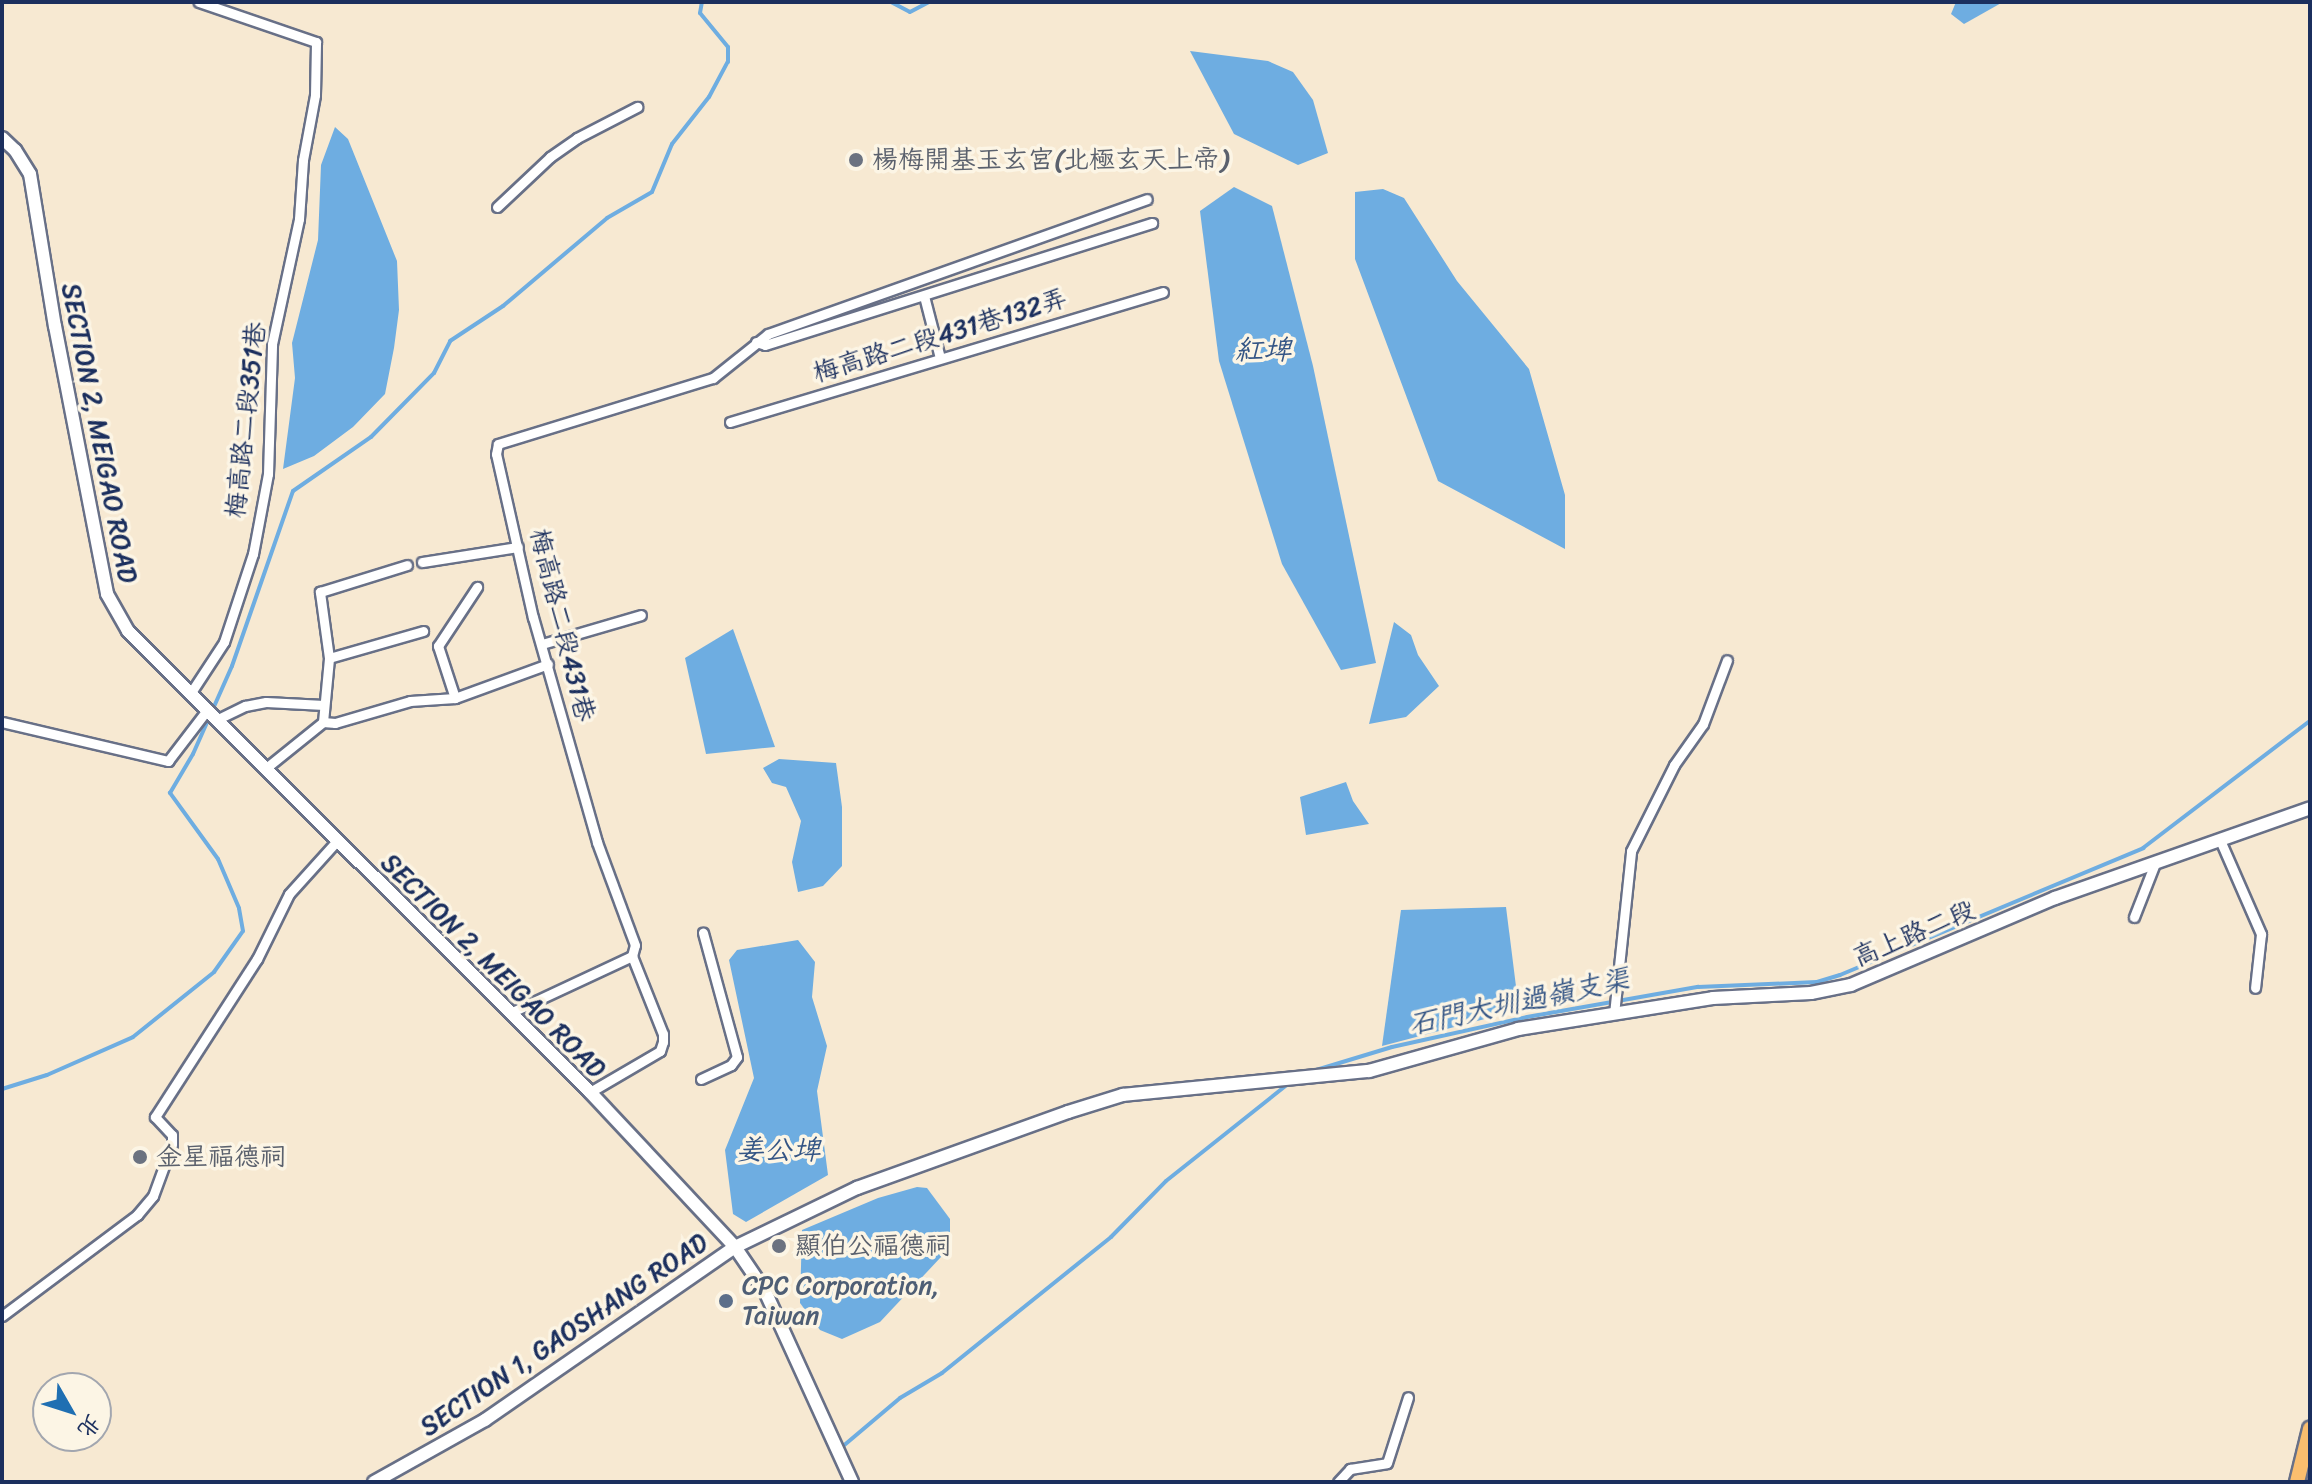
<!DOCTYPE html>
<html>
<head>
<meta charset="utf-8">
<style>
	body { margin:0 }
	#map { position:relative; width:2312px; height:1484px; overflow:hidden; background:#f7e9d2; font-family:Sriracha,"LXGW WenKai TC",sans-serif }
	div>[style] { position:absolute }
	.water>* { inset:0; background:#6eade1 }
	.stream>* { height:4px; margin:-2px; padding:0 2px; transform-origin:2px; border-radius:2px; background:#6eade1 }
	.roads { filter:drop-shadow(2px 0 #687087) drop-shadow(-2px 0 #687087) drop-shadow(0 2px #687087) drop-shadow(0 -2px #687087) }
	.minor>* { height:9px; margin:-4.5px; padding:0 4.5px; transform-origin:4.5px; border-radius:4.5px; background:#fff }
	.tertiary>* { height:12px; margin:-6px; padding:0 6px; transform-origin:6px; border-radius:6px; background:#fff }
	.primary>* { height:14px; margin:-7px; padding:0 7px; transform-origin:7px; border-radius:7px; background:#fabe6e }
	.rail>* { height:4px; margin:-2px; padding:0 2px; transform-origin:2px; border-radius:2px; background:#1b2f5e }
	.dots>* { width:22px; height:22px; translate:-50% -50%; box-sizing:border-box; border:4px solid #fcf5e5; border-radius:50% }
	span { translate:-50% -50%; white-space:nowrap; text-align:center; line-height:1.15; -webkit-text-stroke:7px #fcf5e5; paint-order:stroke }
	.worship-label { font-size:26px; color:#5b616d }
	.left { translate:0 -50%; text-align:left }
	.street-label { font-size:26px; color:#1b2f5e }
	.service-label { font-size:26px; color:#4e5e75 }
	.water-label { font-size:28px; color:#345585; font-style:italic }
	.frame { position:absolute; inset:0; border:4px solid #1b2f5e; pointer-events:none }
	.north { position:absolute; left:32px; top:1372px; width:80px; height:80px; box-sizing:border-box; background:#fcf5e5; border:2px solid #a2a6af; border-radius:50%; rotate:129deg; font-size:22px; font-weight:700; line-height:32px; text-align:center; color:#1b2f5e }
	.north::after { content:''; display:block; margin:auto; width:28px; height:36px; background:#1f6fb2; clip-path:polygon(50% 0,100% 100%,50% 72%,0 100%) }
</style>
</head>
<body>
<div id="map">
	<div class="water">
		<div style="clip-path:polygon(1956px 2px,2003px 2px,1964px 24px,1951px 14px)"></div>
		<div style="clip-path:polygon(1190px 51px,1268px 61px,1293px 72px,1313px 100px,1328px 153px,1298px 165px,1234px 134px)"></div>
		<div style="clip-path:polygon(335px 127px,348px 139px,397px 261px,399px 310px,394px 348px,385px 394px,353px 427px,314px 456px,283px 469px,295px 378px,292px 343px,318px 240px,321px 165px)"></div>
		<div style="clip-path:polygon(1234px 187px,1272px 206px,1313px 366px,1376px 663px,1341px 670px,1282px 564px,1219px 361px,1200px 211px)"></div>
		<div style="clip-path:polygon(1383px 189px,1404px 198px,1457px 281px,1529px 369px,1565px 495px,1565px 549px,1438px 481px,1355px 259px,1355px 192px)"></div>
		<div style="clip-path:polygon(1394px 622px,1411px 635px,1418px 655px,1439px 686px,1406px 717px,1369px 724px)"></div>
		<div style="clip-path:polygon(733px 629px,775px 747px,706px 754px,685px 658px)"></div>
		<div style="clip-path:polygon(779px 759px,836px 763px,842px 807px,842px 866px,823px 886px,798px 892px,792px 862px,801px 821px,786px 787px,772px 783px,763px 768px)"></div>
		<div style="clip-path:polygon(1346px 782px,1353px 801px,1369px 824px,1306px 835px,1300px 797px)"></div>
		<div style="clip-path:polygon(1506px 907px,1519px 1010px,1382px 1046px,1401px 910px)"></div>
		<div style="clip-path:polygon(798px 940px,815px 962px,812px 997px,827px 1046px,817px 1091px,828px 1175px,746px 1222px,733px 1214px,725px 1150px,754px 1078px,729px 960px,737px 950px)"></div>
		<div style="clip-path:polygon(917px 1187px,927px 1188px,950px 1219px,950px 1242px,941px 1257px,880px 1322px,842px 1339px,820px 1330px,800px 1303px,802px 1230px,878px 1198px)"></div>
	</div>
	<div class="stream">
		<div style="left:891px;top:2px;width:21px;rotate:28deg"></div>
		<div style="left:910px;top:12px;width:21px;rotate:-28deg"></div>
		<div style="left:2310px;top:441px;width:17px;rotate:90deg"></div>
		<div style="left:1303px;top:1074px;width:93px;rotate:-16.9deg"></div>
		<div style="left:1392px;top:1047px;width:138px;rotate:-12.5deg"></div>
		<div style="left:1527px;top:1017px;width:174px;rotate:-10deg"></div>
		<div style="left:1698px;top:987px;width:119px;rotate:-2.4deg"></div>
		<div style="left:1817px;top:982px;width:24px;rotate:-17deg"></div>
		<div style="left:1840px;top:975px;width:329px;rotate:-22.7deg"></div>
		<div style="left:2143px;top:848px;width:210px;rotate:-37.3deg"></div>
		<div style="left:2px;top:1089px;width:47px;rotate:-17.3deg"></div>
		<div style="left:47px;top:1075px;width:94px;rotate:-23.8deg"></div>
		<div style="left:133px;top:1037px;width:104px;rotate:-38.7deg"></div>
		<div style="left:214px;top:972px;width:50px;rotate:-54.7deg"></div>
		<div style="left:243px;top:931px;width:23px;rotate:-100deg"></div>
		<div style="left:239px;top:908px;width:53px;rotate:-113.2deg"></div>
		<div style="left:218px;top:859px;width:82px;rotate:-126deg"></div>
		<div style="left:170px;top:793px;width:45px;rotate:-59.5deg"></div>
		<div style="left:193px;top:754px;width:96px;rotate:-66.1deg"></div>
		<div style="left:232px;top:666px;width:185px;rotate:-70.8deg"></div>
		<div style="left:293px;top:491px;width:95px;rotate:-34.7deg"></div>
		<div style="left:371px;top:437px;width:90px;rotate:-45.5deg"></div>
		<div style="left:434px;top:373px;width:36px;rotate:-63deg"></div>
		<div style="left:450px;top:341px;width:64px;rotate:-33.4deg"></div>
		<div style="left:503px;top:306px;width:136px;rotate:-40.2deg"></div>
		<div style="left:607px;top:218px;width:52px;rotate:-30deg"></div>
		<div style="left:652px;top:192px;width:52px;rotate:-67.4deg"></div>
		<div style="left:672px;top:144px;width:60px;rotate:-51.8deg"></div>
		<div style="left:709px;top:97px;width:40px;rotate:-62deg"></div>
		<div style="left:728px;top:62px;width:15px;rotate:-90deg"></div>
		<div style="left:728px;top:47px;width:44px;rotate:-129.5deg"></div>
		<div style="left:700px;top:13px;width:11px;rotate:-80deg"></div>
		<div style="left:842px;top:1447px;width:76px;rotate:-40.2deg"></div>
		<div style="left:900px;top:1398px;width:49px;rotate:-30.8deg"></div>
		<div style="left:942px;top:1373px;width:217px;rotate:-38.8deg"></div>
		<div style="left:1111px;top:1237px;width:78px;rotate:-45.5deg"></div>
		<div style="left:1166px;top:1181px;width:157px;rotate:-38.5deg"></div>
	</div>
	<div class="roads">
		<div class="minor">
			<div style="left:497px;top:207px;width:73px;rotate:-43.3deg"></div>
			<div style="left:550px;top:157px;width:33px;rotate:-35deg"></div>
			<div style="left:577px;top:138px;width:68px;rotate:-27.3deg"></div>
			<div style="left:924px;top:296px;width:64px;rotate:75.5deg"></div>
			<div style="left:756px;top:342px;width:9px;rotate:18deg"></div>
			<div style="left:765px;top:345px;width:406px;rotate:-17.5deg"></div>
			<div style="left:730px;top:422px;width:452px;rotate:-16.7deg"></div>
			<div style="left:422px;top:562px;width:97px;rotate:-8.9deg"></div>
			<div style="left:542px;top:644px;width:103px;rotate:-16.3deg"></div>
			<div style="left:329px;top:658px;width:98px;rotate:-16deg"></div>
			<div style="left:190px;top:694px;width:62px;rotate:-56.8deg"></div>
			<div style="left:224px;top:642px;width:93px;rotate:-71.8deg"></div>
			<div style="left:253px;top:554px;width:81px;rotate:-79.4deg"></div>
			<div style="left:268px;top:474px;width:130px;rotate:-88.2deg"></div>
			<div style="left:272px;top:344px;width:128px;rotate:-77.8deg"></div>
			<div style="left:299px;top:219px;width:59px;rotate:-86.1deg"></div>
			<div style="left:303px;top:160px;width:66px;rotate:-79.5deg"></div>
			<div style="left:315px;top:95px;width:53px;rotate:-88.9deg"></div>
			<div style="left:316px;top:42px;width:124px;rotate:-161.1deg"></div>
			<div style="left:455px;top:698px;width:55px;rotate:-108.1deg"></div>
			<div style="left:438px;top:646px;width:71px;rotate:-56.5deg"></div>
			<div style="left:218px;top:719px;width:30px;rotate:-26deg"></div>
			<div style="left:245px;top:706px;width:21px;rotate:-11deg"></div>
			<div style="left:266px;top:702px;width:58px;rotate:3deg"></div>
			<div style="left:2px;top:722px;width:171px;rotate:13.2deg"></div>
			<div style="left:168px;top:761px;width:64px;rotate:-52.6deg"></div>
			<div style="left:323px;top:722px;width:64px;rotate:-84.6deg"></div>
			<div style="left:329px;top:658px;width:67px;rotate:-97.8deg"></div>
			<div style="left:320px;top:592px;width:91px;rotate:-17.2deg"></div>
			<div style="left:266px;top:768px;width:73px;rotate:-38.9deg"></div>
			<div style="left:323px;top:722px;width:12px;rotate:5deg"></div>
			<div style="left:335px;top:723px;width:78px;rotate:-16.3deg"></div>
			<div style="left:410px;top:701px;width:45px;rotate:-3.8deg"></div>
			<div style="left:455px;top:698px;width:99px;rotate:-20.1deg"></div>
			<div style="left:2220px;top:840px;width:103px;rotate:66.4deg"></div>
			<div style="left:2261px;top:934px;width:54px;rotate:96.3deg"></div>
			<div style="left:2134px;top:917px;width:58px;rotate:-68.7deg"></div>
			<div style="left:510px;top:1013px;width:135px;rotate:-25deg"></div>
			<div style="left:632px;top:956px;width:11px;rotate:-75deg"></div>
			<div style="left:635px;top:945px;width:110px;rotate:-110.3deg"></div>
			<div style="left:597px;top:842px;width:233px;rotate:-105.9deg"></div>
			<div style="left:533px;top:618px;width:168px;rotate:-102.7deg"></div>
			<div style="left:496px;top:454px;width:10px;rotate:-79deg"></div>
			<div style="left:498px;top:444px;width:225px;rotate:-17.1deg"></div>
			<div style="left:713px;top:378px;width:70px;rotate:-38.7deg"></div>
			<div style="left:768px;top:334px;width:402px;rotate:-19.6deg"></div>
			<div style="left:1614px;top:1014px;width:164px;rotate:-84deg"></div>
			<div style="left:1631px;top:851px;width:96px;rotate:-63.4deg"></div>
			<div style="left:1674px;top:765px;width:50px;rotate:-54.7deg"></div>
			<div style="left:1703px;top:724px;width:68px;rotate:-69.4deg"></div>
			<div style="left:701px;top:1079px;width:33px;rotate:-25deg"></div>
			<div style="left:731px;top:1065px;width:10px;rotate:-53deg"></div>
			<div style="left:737px;top:1057px;width:129px;rotate:-105.3deg"></div>
			<div style="left:590px;top:1092px;width:81px;rotate:-30.4deg"></div>
			<div style="left:660px;top:1051px;width:9px;rotate:-72deg"></div>
			<div style="left:663px;top:1042px;width:8px;rotate:-90deg"></div>
			<div style="left:663px;top:1034px;width:84px;rotate:-111.7deg"></div>
			<div style="left:2px;top:1316px;width:169px;rotate:-36.8deg"></div>
			<div style="left:137px;top:1215px;width:25px;rotate:-50deg"></div>
			<div style="left:153px;top:1196px;width:55px;rotate:-69.9deg"></div>
			<div style="left:172px;top:1144px;width:9px;rotate:-90deg"></div>
			<div style="left:172px;top:1135px;width:25px;rotate:-133deg"></div>
			<div style="left:155px;top:1117px;width:188px;rotate:-57.2deg"></div>
			<div style="left:257px;top:959px;width:72px;rotate:-63.8deg"></div>
			<div style="left:289px;top:894px;width:70px;rotate:-47.9deg"></div>
			<div style="left:1338px;top:1482px;width:18px;rotate:-47deg"></div>
			<div style="left:1350px;top:1469px;width:37px;rotate:-9deg"></div>
			<div style="left:1387px;top:1463px;width:69px;rotate:-72.3deg"></div>
		</div>
		<div class="tertiary">
			<div style="left:2px;top:138px;width:18px;rotate:43deg"></div>
			<div style="left:15px;top:150px;width:28px;rotate:58deg"></div>
			<div style="left:30px;top:174px;width:154px;rotate:80.7deg"></div>
			<div style="left:55px;top:326px;width:273px;rotate:79deg"></div>
			<div style="left:107px;top:594px;width:43px;rotate:60.4deg"></div>
			<div style="left:128px;top:631px;width:653px;rotate:44.94deg"></div>
			<div style="left:590px;top:1092px;width:212px;rotate:46.9deg"></div>
			<div style="left:735px;top:1247px;width:53px;rotate:55.7deg"></div>
			<div style="left:765px;top:1291px;width:210px;rotate:65.5deg"></div>
			<div style="left:374px;top:1482px;width:127px;rotate:-29.2deg"></div>
			<div style="left:485px;top:1420px;width:304px;rotate:-34.7deg"></div>
			<div style="left:735px;top:1247px;width:136px;rotate:-25.8deg"></div>
			<div style="left:857px;top:1188px;width:224px;rotate:-19.8deg"></div>
			<div style="left:1068px;top:1112px;width:58px;rotate:-17.2deg"></div>
			<div style="left:1123px;top:1095px;width:247px;rotate:-5.6deg"></div>
			<div style="left:1369px;top:1071px;width:155px;rotate:-15.7deg"></div>
			<div style="left:1518px;top:1029px;width:197px;rotate:-9deg"></div>
			<div style="left:1713px;top:998px;width:98px;rotate:-2.9deg"></div>
			<div style="left:1811px;top:993px;width:41px;rotate:-11.3deg"></div>
			<div style="left:1851px;top:985px;width:222px;rotate:-23.1deg"></div>
			<div style="left:2055px;top:898px;width:270px;rotate:-19.4deg"></div>
		</div>
		<div class="primary">
			<div style="left:2297px;top:1482px;width:55px;rotate:-76.2deg"></div>
		</div>
	</div>
	<div class="rail">
		<div style="left:2309px;top:1482px;width:5px;rotate:-79deg"></div>
	</div>
	<div class="dots">
		<div style="left:856px;top:160px;background:#6b7280"></div>
		<div style="left:140px;top:1157px;background:#6b7280"></div>
		<div style="left:779px;top:1246px;background:#6b7280"></div>
		<div style="left:726px;top:1301px;background:#5c6f8a"></div>
	</div>
	<div class="worship-label">
		<span class="left" style="left:872px;top:160px">楊梅開基玉玄宮(北極玄天上帝)</span>
		<span class="left" style="left:156px;top:1157px">金星福德祠</span>
		<span class="left" style="left:795px;top:1246px">顯伯公福德祠</span>
	</div>
	<div class="street-label">
		<span style="left:940px;top:336px;rotate:-17deg">梅高路二段431巷132弄</span>
		<span style="left:246px;top:420px;rotate:-84deg">梅高路二段351巷</span>
		<span style="left:99px;top:433px;rotate:79deg">SECTION 2, MEIGAO ROAD</span>
		<span style="left:562px;top:625px;rotate:76deg">梅高路二段431巷</span>
		<span style="left:1914px;top:934px;rotate:-23deg">高上路二段</span>
		<span style="left:493px;top:966px;rotate:45deg">SECTION 2, MEIGAO ROAD</span>
		<span style="left:564px;top:1335px;rotate:-34deg">SECTION 1, GAOSHANG ROAD</span>
	</div>
	<div class="service-label">
		<span class="left" style="left:742px;top:1301px">CPC Corporation,<br>Taiwan</span>
	</div>
	<div class="water-label">
		<span style="left:1263px;top:350px">紅埤</span>
		<span style="left:1519px;top:1002px;rotate:-12deg">石門大圳過嶺支渠</span>
		<span style="left:778px;top:1150px">姜公埤</span>
	</div>
	<div class="frame"></div>
	<div class="north">北</div>
</div>
</body>
</html>
